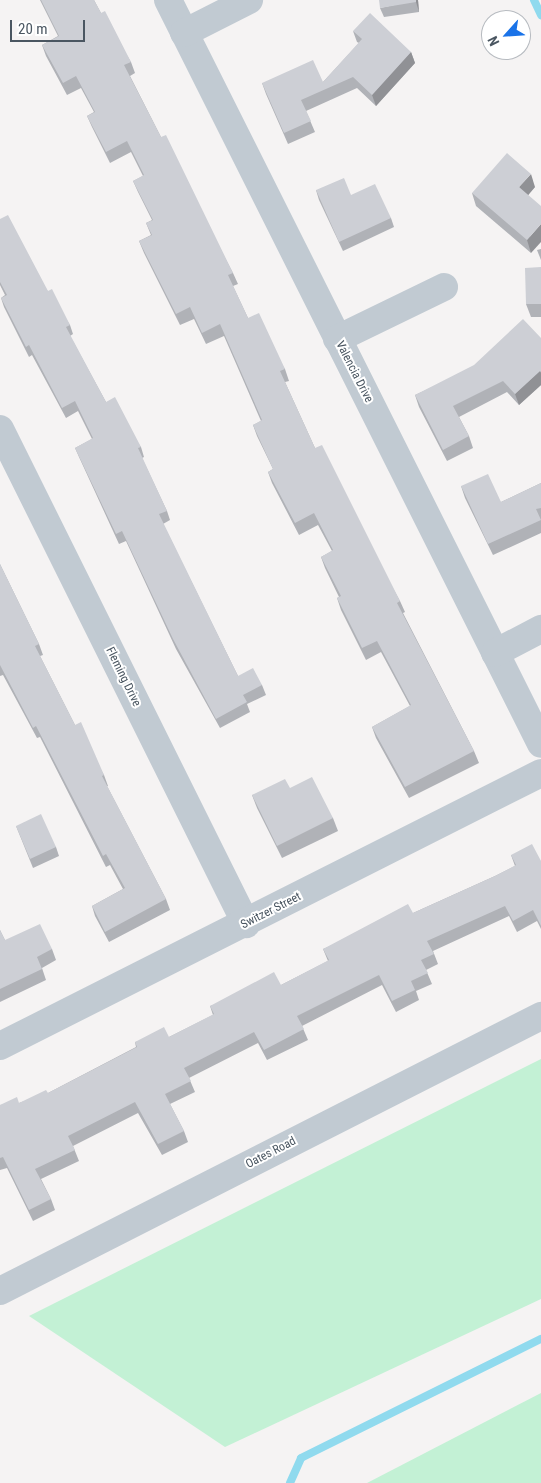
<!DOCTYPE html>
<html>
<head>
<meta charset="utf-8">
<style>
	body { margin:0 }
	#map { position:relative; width:541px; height:1483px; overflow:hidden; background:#f5f3f3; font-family:"Roboto Condensed",sans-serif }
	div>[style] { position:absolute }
	.green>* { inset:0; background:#c3f1d5 }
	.stream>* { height:8px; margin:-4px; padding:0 4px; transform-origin:4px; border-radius:4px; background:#90daee }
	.minor>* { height:28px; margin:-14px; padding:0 14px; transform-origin:14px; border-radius:14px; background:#c1cad2 }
	.wall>* { inset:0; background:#b0b2b7 }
	.shaded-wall>* { inset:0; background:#909195 }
	.building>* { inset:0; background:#cdcfd5 }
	span { translate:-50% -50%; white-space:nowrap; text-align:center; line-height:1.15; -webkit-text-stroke:4px #fff; paint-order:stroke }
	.street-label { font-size:12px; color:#4a5661 }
	.north { position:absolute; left:481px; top:10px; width:50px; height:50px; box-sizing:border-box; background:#fff; border:1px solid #b7bbc0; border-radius:50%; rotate:244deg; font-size:14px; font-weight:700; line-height:20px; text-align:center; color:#4a5661 }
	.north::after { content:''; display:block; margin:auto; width:18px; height:22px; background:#1a73e8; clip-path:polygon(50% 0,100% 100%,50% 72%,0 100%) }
	.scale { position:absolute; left:10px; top:20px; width:75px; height:22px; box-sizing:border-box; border:2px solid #4a5661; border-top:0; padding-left:6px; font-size:15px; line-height:18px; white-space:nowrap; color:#4a5661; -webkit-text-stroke:4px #fff; paint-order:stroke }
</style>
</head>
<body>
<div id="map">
	<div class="green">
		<div style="clip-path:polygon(541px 1059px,541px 1299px,225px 1447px,29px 1316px)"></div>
		<div style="clip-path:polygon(541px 1393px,541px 1483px,367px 1483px)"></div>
	</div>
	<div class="stream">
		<div style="left:534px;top:0;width:17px;rotate:65deg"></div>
		<div style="left:290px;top:1483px;width:27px;rotate:-66deg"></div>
		<div style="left:301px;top:1458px;width:268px;rotate:-26.4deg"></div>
	</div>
	<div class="minor">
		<div style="left:168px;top:0;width:832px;rotate:63.37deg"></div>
		<div style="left:184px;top:33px;width:73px;rotate:-26.9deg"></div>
		<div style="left:337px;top:339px;width:119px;rotate:-25.9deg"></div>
		<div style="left:0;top:429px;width:553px;rotate:63.57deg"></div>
		<div style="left:495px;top:653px;width:52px;rotate:-27.6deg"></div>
		<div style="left:0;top:1046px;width:606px;rotate:-26.78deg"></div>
		<div style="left:0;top:1291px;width:607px;rotate:-26.95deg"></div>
	</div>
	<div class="wall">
		<div style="clip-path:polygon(40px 0,94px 0,101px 13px,131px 62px,135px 73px,130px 76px,161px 137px,233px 273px,238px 284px,233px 286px,248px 318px,285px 369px,289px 381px,285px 382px,315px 448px,400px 601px,405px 612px,403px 613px,474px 751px,479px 763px,409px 798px,376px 738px,372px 727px,410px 706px,381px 652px,366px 660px,341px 610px,337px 598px,339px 597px,325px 568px,321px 557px,332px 551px,318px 525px,299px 535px,272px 483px,268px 472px,273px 469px,257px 436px,253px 425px,261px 421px,224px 336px,206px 344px,194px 319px,180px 325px,144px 253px,139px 241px,151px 235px,146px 223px,152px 220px,138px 192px,133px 181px,143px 176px,131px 152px,110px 163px,92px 127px,87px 116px,94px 112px,81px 88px,67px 95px,46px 56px,42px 45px,58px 36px)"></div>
		<div style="clip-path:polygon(418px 0,419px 12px,384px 17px,380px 8px)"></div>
		<div style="clip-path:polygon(353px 31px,411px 52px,415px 63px,376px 106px,357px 88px,306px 111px,315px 132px,288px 144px,266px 94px,262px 83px,323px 82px,359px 43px,357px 42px)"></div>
		<div style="clip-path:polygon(535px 187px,528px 195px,531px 253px,476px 206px,472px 193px)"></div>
		<div style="clip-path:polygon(316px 190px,351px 195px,391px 218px,394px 227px,343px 251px,319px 200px)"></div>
		<div style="clip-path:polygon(0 219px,70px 325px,73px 334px,70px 336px,106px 402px,141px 447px,144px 457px,142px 458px,167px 511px,170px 520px,163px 524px,238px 676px,262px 685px,266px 695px,247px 704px,250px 712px,220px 728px,176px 649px,126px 541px,119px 544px,79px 457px,75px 448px,92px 439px,78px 411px,66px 418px,32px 355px,29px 357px,4px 307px,1px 298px,5px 295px,0 285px)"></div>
		<div style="clip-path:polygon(541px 249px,541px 260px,537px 250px)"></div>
		<div style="clip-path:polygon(541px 267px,541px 317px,531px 317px,526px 304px)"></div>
		<div style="clip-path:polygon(541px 338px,541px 385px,519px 405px,507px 392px,459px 417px,469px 436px,473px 448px,447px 461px,419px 407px,415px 395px)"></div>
		<div style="clip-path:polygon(541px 483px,541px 533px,493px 555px,465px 498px,461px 486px,501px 502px)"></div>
		<div style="clip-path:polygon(0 564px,39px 644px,43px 655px,40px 656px,75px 725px,104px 775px,108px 786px,107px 786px,166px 899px,170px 910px,109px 942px,95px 916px,92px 906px,123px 889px,110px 865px,106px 867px,40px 737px,37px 738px,3px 675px,0 676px)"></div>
		<div style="clip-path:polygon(290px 788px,333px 818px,338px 831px,282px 858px,257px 808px,252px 795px)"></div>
		<div style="clip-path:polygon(16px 826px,56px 847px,59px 856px,33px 868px)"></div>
		<div style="clip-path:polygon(511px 855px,541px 861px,541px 929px,537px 921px,517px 932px,509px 916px,433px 951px,438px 964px,426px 970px,432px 984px,416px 991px,419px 1000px,396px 1012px,382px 985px,302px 1026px,308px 1040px,267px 1060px,258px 1043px,189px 1078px,195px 1092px,170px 1104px,184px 1131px,188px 1142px,162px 1155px,138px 1113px,73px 1146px,79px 1161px,41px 1179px,51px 1199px,55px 1210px,33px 1221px,7px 1168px,0 1170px,0 1105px,19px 1103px,48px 1093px,136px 1047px,135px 1042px,169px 1037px,213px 1015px,210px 1006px,281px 985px,328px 961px,323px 949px,413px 913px,495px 876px,515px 866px)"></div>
		<div style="clip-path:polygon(0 930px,5px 940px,52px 949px,56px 960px,42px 968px,46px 980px,0 1002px)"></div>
	</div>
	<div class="shaded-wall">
		<div style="clip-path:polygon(416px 0,418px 0,419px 12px,416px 2px)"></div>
		<div style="clip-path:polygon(411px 52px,415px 63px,376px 106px,372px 95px)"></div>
		<div style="clip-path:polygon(531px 174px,535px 187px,524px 200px,519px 187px)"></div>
		<div style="clip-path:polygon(541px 224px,541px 242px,531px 253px,527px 240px)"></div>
		<div style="clip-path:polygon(540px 371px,541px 373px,541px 385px,519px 405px,515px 394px)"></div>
	</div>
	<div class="building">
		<div style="clip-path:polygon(41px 0,94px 0,101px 13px,105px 11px,131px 62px,124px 65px,161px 137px,166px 135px,233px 273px,228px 275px,248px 318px,259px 313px,285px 369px,280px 371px,315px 448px,322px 445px,400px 601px,397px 603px,474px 751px,405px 787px,372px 727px,411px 705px,377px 641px,362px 648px,337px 598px,341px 596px,321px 557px,333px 550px,314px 513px,295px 523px,268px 472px,273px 469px,253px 425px,262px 420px,220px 324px,202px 333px,190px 307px,176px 314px,139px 241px,152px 235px,146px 223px,153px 220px,133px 181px,144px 175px,127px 141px,106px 152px,87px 116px,95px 112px,76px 76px,63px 83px,42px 45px,59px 36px)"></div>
		<div style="clip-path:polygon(379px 0,416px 0,416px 2px,380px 8px)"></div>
		<div style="clip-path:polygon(370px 13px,411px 52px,372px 95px,353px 77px,301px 100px,311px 121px,284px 133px,262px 83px,313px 60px,323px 82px,362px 39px,353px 31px)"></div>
		<div style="clip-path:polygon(507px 153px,531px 174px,519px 187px,541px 206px,541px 224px,527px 240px,472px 193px)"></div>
		<div style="clip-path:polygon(344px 178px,351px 195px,375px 184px,391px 218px,339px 242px,316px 190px)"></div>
		<div style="clip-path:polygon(8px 215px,48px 291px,52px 289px,70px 325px,66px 327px,106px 402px,115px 397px,141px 447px,138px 448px,167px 511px,159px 514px,238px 676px,253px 668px,262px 685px,243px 695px,247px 702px,216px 719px,173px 639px,122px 531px,116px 534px,75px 448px,93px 438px,75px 401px,62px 408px,29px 345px,26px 347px,1px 298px,7px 295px,0 282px,0 219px)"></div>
		<div style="clip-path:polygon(541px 267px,541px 304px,526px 304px,525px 268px)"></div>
		<div style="clip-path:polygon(523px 319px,541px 338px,541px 372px,540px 371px,515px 394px,503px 381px,453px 406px,469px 436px,443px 450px,415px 395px,474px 365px)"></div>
		<div style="clip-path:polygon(488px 474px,501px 502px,541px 483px,541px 508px,536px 509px,541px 520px,488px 544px,461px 486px)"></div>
		<div style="clip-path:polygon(0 564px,39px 644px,35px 646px,75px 725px,81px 722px,104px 775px,102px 776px,166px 899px,105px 932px,92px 906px,125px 888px,106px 854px,103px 856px,36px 726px,33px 728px,0 665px)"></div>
		<div style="clip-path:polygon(312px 777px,333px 818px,277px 846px,252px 795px,285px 779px,290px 788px)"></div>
		<div style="clip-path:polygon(41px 814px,56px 847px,30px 859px,16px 826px)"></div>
		<div style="clip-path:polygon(532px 844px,541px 861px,541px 926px,533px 910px,513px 921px,505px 906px,427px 941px,434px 954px,421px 960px,428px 973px,411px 981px,415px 990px,392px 1001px,379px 975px,297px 1016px,304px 1029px,264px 1050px,254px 1032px,184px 1068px,191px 1081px,165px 1094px,184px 1131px,158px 1144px,135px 1102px,68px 1136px,75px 1150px,35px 1169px,51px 1199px,29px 1210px,3px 1157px,0 1158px,0 1105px,17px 1097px,19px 1103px,46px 1090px,48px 1093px,137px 1047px,135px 1042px,164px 1027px,169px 1037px,214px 1014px,210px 1006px,274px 972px,281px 985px,329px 960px,323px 949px,408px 904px,413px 913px,495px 876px,516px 865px,511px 855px)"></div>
		<div style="clip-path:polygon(40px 924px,52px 949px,37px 957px,42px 969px,0 989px,0 930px,5px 940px)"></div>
	</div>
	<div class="street-label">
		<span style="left:354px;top:372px;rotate:63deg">Valencia Drive</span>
		<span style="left:123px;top:677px;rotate:64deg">Fleming Drive</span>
		<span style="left:271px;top:911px;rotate:-27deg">Switzer Street</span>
		<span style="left:271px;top:1153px;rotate:-27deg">Oates Road</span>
	</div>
	<div class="north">N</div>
	<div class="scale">20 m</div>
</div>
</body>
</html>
